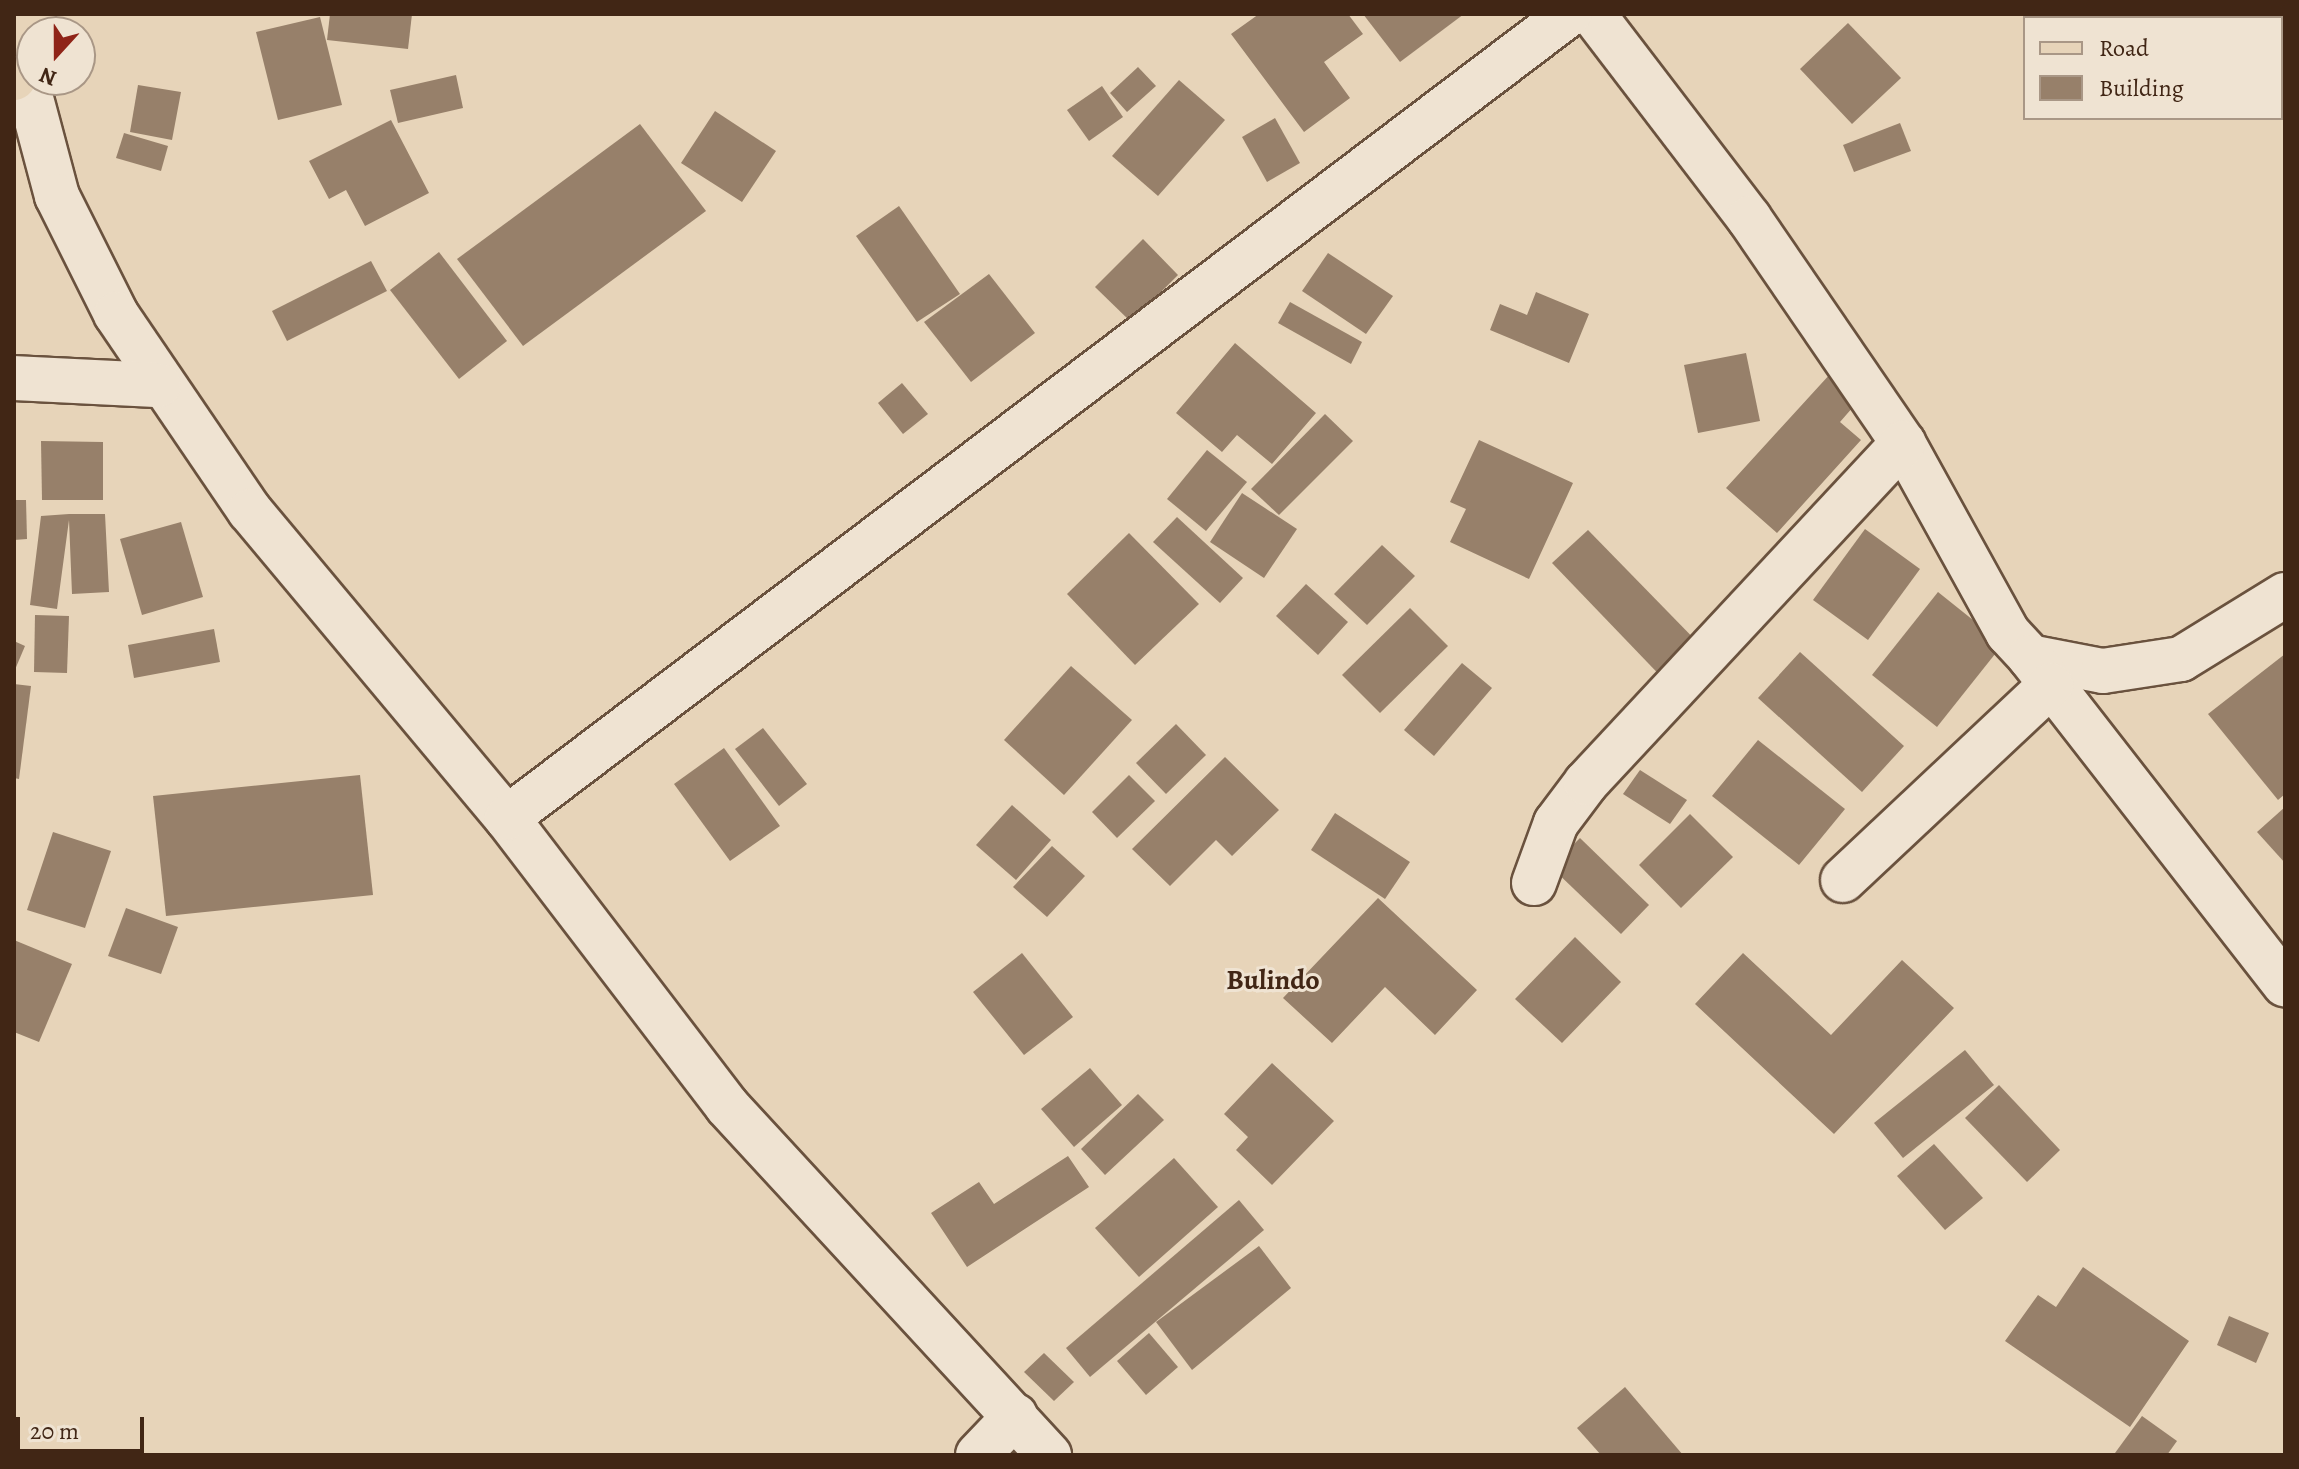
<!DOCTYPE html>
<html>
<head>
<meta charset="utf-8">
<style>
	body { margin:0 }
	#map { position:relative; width:2299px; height:1469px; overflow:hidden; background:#e7d4b9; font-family:Alegreya,serif }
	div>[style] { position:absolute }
	.building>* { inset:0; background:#97806a }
	.roads { filter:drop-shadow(2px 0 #6a523e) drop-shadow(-2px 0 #6a523e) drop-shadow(0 2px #6a523e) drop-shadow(0 -2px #6a523e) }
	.minor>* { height:44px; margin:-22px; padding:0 22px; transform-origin:22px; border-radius:22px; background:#efe3d2 }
	.major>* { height:44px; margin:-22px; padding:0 22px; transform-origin:22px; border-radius:22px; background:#e7d4b9 }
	span { translate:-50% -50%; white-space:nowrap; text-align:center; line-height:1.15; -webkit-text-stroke:6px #efe3d2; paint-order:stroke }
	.quarter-label { font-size:28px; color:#412615; font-weight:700 }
	.frame { position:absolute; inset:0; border:16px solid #412615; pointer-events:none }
	.legend { position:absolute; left:2023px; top:16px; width:260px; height:104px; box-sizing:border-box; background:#efe3d2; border:2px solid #a99786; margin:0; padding:10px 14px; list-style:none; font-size:24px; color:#412615 }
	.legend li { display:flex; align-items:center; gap:16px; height:40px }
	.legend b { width:40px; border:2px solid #a99786 }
	.north { position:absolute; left:16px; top:16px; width:80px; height:80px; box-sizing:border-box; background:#efe3d2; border:2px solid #a99786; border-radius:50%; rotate:201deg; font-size:22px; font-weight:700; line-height:32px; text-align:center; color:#412615 }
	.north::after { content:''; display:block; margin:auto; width:28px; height:36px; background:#8f2418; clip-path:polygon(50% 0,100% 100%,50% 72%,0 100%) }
	.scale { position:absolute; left:16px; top:1417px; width:128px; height:36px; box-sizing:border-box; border:4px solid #412615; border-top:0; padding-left:10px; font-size:24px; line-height:28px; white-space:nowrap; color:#412615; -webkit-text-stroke:6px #efe3d2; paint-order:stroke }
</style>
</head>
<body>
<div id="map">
	<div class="building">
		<div style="clip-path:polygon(330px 14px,412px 14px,408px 49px,327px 40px)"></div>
		<div style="clip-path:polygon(1259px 14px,1348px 14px,1363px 34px,1324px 62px,1350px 98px,1304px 132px,1231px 34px)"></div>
		<div style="clip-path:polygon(1363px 14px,1464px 14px,1400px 62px)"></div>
		<div style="clip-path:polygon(320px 17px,342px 105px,278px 120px,256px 32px)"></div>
		<div style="clip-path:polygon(1848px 23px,1901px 78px,1852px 124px,1800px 69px)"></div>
		<div style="clip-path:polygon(1138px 67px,1156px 86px,1127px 112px,1110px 93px)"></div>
		<div style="clip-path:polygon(456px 75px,463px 108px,398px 123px,390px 90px)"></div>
		<div style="clip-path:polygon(1179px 80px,1225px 120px,1158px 196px,1112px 156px)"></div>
		<div style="clip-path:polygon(138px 85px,181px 92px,172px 140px,130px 132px)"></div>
		<div style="clip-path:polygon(1102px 86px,1123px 117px,1089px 141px,1067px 110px)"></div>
		<div style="clip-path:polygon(715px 111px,776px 151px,742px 202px,681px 163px)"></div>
		<div style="clip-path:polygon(1275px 118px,1300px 163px,1267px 182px,1242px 137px)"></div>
		<div style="clip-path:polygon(391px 120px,429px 193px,365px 226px,346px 190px,329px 199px,309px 161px)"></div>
		<div style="clip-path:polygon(1900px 123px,1911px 151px,1854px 172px,1843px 145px)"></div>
		<div style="clip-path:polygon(640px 124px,706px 211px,523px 346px,457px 259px)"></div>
		<div style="clip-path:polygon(124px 133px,168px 146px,161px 171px,116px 158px)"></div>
		<div style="clip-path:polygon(899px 206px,960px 294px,917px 322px,856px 236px)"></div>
		<div style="clip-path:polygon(1143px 239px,1178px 275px,1131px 322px,1095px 287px)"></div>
		<div style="clip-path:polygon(439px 252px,507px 341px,459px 379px,390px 290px)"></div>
		<div style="clip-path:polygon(1328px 253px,1393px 296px,1366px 334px,1302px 291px)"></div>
		<div style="clip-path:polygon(371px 261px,387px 291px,287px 341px,272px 311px)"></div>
		<div style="clip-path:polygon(989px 274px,1035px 333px,971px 382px,924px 322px)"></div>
		<div style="clip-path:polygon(1536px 292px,1589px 314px,1569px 363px,1490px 330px,1500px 304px,1527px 315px)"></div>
		<div style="clip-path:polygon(1290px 302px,1362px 342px,1351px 364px,1278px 323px)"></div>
		<div style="clip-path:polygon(1235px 343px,1316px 413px,1272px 464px,1237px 435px,1222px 452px,1176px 413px)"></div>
		<div style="clip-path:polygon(1746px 353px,1760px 421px,1698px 433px,1684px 365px)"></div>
		<div style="clip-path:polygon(1831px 373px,1860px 399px,1840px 422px,1861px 440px,1777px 533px,1726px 488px)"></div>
		<div style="clip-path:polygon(902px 383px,928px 414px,903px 434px,878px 403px)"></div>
		<div style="clip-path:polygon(1325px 414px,1353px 441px,1279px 515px,1251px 489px)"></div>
		<div style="clip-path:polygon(1479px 440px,1573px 483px,1529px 579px,1450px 542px,1466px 509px,1450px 502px)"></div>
		<div style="clip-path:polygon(41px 441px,103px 442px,103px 500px,42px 500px)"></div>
		<div style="clip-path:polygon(1207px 450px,1247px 482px,1206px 531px,1167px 499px)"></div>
		<div style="clip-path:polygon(1242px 493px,1297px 529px,1264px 578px,1210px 542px)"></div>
		<div style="clip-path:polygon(14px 500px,26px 500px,27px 539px,14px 540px)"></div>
		<div style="clip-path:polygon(69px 514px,105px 514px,109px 592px,72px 594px,69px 520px,57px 609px,30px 605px,41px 516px)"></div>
		<div style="clip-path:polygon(1177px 517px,1243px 578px,1220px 603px,1153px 542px)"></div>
		<div style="clip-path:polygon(181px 522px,203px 597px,142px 615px,120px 539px)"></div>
		<div style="clip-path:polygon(1865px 529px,1920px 569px,1868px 640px,1813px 600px)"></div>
		<div style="clip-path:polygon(1588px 530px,1708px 653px,1672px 688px,1552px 563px)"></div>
		<div style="clip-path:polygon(1129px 533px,1199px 604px,1135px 665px,1067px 594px)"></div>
		<div style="clip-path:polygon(1382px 545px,1415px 576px,1367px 625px,1334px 594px)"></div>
		<div style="clip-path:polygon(1306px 584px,1348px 622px,1318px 655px,1276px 616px)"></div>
		<div style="clip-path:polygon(1938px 592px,2003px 644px,1937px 727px,1872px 675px)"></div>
		<div style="clip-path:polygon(1410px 608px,1448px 646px,1380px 713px,1342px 675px)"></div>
		<div style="clip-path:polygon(35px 615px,69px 616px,67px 673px,34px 672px)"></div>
		<div style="clip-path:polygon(214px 629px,220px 662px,134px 678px,128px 645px)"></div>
		<div style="clip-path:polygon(14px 641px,25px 646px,14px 672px)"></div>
		<div style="clip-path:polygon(1800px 652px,1904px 746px,1862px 792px,1758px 698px)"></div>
		<div style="clip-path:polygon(2285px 654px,2285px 794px,2278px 800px,2208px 714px)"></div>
		<div style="clip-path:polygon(1462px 663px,1492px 688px,1434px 756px,1404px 730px)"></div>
		<div style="clip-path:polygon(1071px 666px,1132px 720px,1064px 795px,1004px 740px)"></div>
		<div style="clip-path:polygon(14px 684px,31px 686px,19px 779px,14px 778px)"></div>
		<div style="clip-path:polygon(1176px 724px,1206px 755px,1166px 794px,1136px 763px)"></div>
		<div style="clip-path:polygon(763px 728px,807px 784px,779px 806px,735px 749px)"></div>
		<div style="clip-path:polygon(1758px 740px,1845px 809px,1799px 865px,1712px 796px)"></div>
		<div style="clip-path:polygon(724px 748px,780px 826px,730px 861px,674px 784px)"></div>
		<div style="clip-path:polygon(1225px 757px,1279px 810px,1232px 856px,1216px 840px,1170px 886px,1132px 849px)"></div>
		<div style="clip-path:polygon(1640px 770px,1687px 800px,1670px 824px,1623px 794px)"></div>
		<div style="clip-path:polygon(360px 775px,373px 895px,166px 916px,153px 796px)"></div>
		<div style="clip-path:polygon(1129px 775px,1155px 801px,1117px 838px,1092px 812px)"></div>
		<div style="clip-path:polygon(1012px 805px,1051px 840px,1016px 880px,976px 845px)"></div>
		<div style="clip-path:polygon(2285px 807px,2285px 863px,2257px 832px)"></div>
		<div style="clip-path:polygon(1335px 813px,1410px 862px,1385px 899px,1311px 850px)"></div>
		<div style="clip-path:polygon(1690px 814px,1733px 857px,1681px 908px,1639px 865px)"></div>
		<div style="clip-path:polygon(53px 832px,111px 851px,85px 928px,27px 910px)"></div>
		<div style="clip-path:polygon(1580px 838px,1649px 905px,1621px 934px,1551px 867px)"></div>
		<div style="clip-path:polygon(1052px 846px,1085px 876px,1047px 917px,1013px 887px)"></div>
		<div style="clip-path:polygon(1378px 898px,1477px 990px,1435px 1035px,1385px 987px,1332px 1043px,1283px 998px)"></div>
		<div style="clip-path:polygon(126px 908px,178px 927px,161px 974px,108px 956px)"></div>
		<div style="clip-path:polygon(1575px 937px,1621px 982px,1562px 1043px,1515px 999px)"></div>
		<div style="clip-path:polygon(14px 940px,72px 964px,39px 1042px,14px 1032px)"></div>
		<div style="clip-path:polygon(1022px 953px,1073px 1017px,1024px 1055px,973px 992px)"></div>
		<div style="clip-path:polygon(1743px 953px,1831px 1035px,1902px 960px,1954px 1008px,1834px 1134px,1695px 1004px)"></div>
		<div style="clip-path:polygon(1965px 1050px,1994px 1085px,1903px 1158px,1874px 1123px)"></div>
		<div style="clip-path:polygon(1272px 1063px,1334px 1121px,1272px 1185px,1236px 1150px,1248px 1137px,1224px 1114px)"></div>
		<div style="clip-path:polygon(1090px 1068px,1122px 1105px,1074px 1147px,1041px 1109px)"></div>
		<div style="clip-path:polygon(1999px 1085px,2060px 1150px,2027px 1182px,1965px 1118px)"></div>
		<div style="clip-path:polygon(1138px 1094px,1164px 1120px,1105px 1175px,1081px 1149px)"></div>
		<div style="clip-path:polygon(1934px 1144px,1983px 1198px,1945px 1230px,1897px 1176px)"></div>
		<div style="clip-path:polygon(1068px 1156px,1089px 1187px,967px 1267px,931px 1213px,979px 1182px,994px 1204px)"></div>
		<div style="clip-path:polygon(1174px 1158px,1218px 1207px,1139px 1277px,1095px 1228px)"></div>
		<div style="clip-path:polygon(1239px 1200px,1264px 1230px,1090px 1377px,1066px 1348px)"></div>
		<div style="clip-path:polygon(1259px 1246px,1291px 1288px,1192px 1370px,1156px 1322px)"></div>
		<div style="clip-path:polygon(2083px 1267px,2189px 1341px,2130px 1427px,2005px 1341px,2038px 1295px,2056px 1307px)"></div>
		<div style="clip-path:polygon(2229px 1316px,2269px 1333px,2256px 1363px,2217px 1345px)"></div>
		<div style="clip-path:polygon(1149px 1333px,1178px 1367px,1146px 1395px,1117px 1361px)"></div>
		<div style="clip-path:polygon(1044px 1353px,1074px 1382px,1054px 1401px,1024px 1372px)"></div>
		<div style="clip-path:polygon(1625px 1387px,1683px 1455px,1601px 1455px,1577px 1428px)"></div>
		<div style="clip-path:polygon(2142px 1416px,2177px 1441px,2167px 1455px,2115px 1453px)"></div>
	</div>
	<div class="roads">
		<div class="minor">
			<div style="left:1593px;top:14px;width:257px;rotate:52.6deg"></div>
			<div style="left:1749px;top:218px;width:273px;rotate:55.6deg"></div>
			<div style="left:1903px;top:443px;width:217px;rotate:61.1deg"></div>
			<div style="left:2008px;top:633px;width:33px;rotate:47deg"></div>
			<div style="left:2030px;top:657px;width:74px;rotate:10.9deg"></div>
			<div style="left:2103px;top:671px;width:79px;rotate:-8.7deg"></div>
			<div style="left:2181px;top:659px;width:122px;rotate:-31.6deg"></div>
			<div style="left:20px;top:57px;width:144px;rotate:75.1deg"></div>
			<div style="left:57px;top:196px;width:132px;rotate:63.4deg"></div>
			<div style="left:116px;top:314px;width:238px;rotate:55.8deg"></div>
			<div style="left:250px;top:511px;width:400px;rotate:50.1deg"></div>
			<div style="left:507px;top:818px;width:362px;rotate:52.6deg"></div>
			<div style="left:727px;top:1106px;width:475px;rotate:47.3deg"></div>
			<div style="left:14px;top:378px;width:145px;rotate:2.8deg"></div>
			<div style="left:2030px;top:657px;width:415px;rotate:52.1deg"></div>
			<div style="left:507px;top:818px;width:1332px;rotate:-37.13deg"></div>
			<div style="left:1843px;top:880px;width:285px;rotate:-43.2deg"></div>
			<div style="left:1534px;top:883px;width:64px;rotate:-69.9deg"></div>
			<div style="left:1556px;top:823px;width:50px;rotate:-53.1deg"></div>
			<div style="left:1586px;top:783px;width:465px;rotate:-47deg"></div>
			<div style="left:978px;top:1455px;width:54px;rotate:-46.5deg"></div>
		</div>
		<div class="major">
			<div style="left:14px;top:78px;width:67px;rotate:-73.5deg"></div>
		</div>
	</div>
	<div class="quarter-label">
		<span style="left:1273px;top:980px">Bulindo</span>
	</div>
	<div class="frame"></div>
	<ul class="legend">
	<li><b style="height:10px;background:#e7d4b9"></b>Road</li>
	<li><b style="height:22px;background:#97806a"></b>Building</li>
	</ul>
	<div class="north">N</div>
	<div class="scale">20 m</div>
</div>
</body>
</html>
